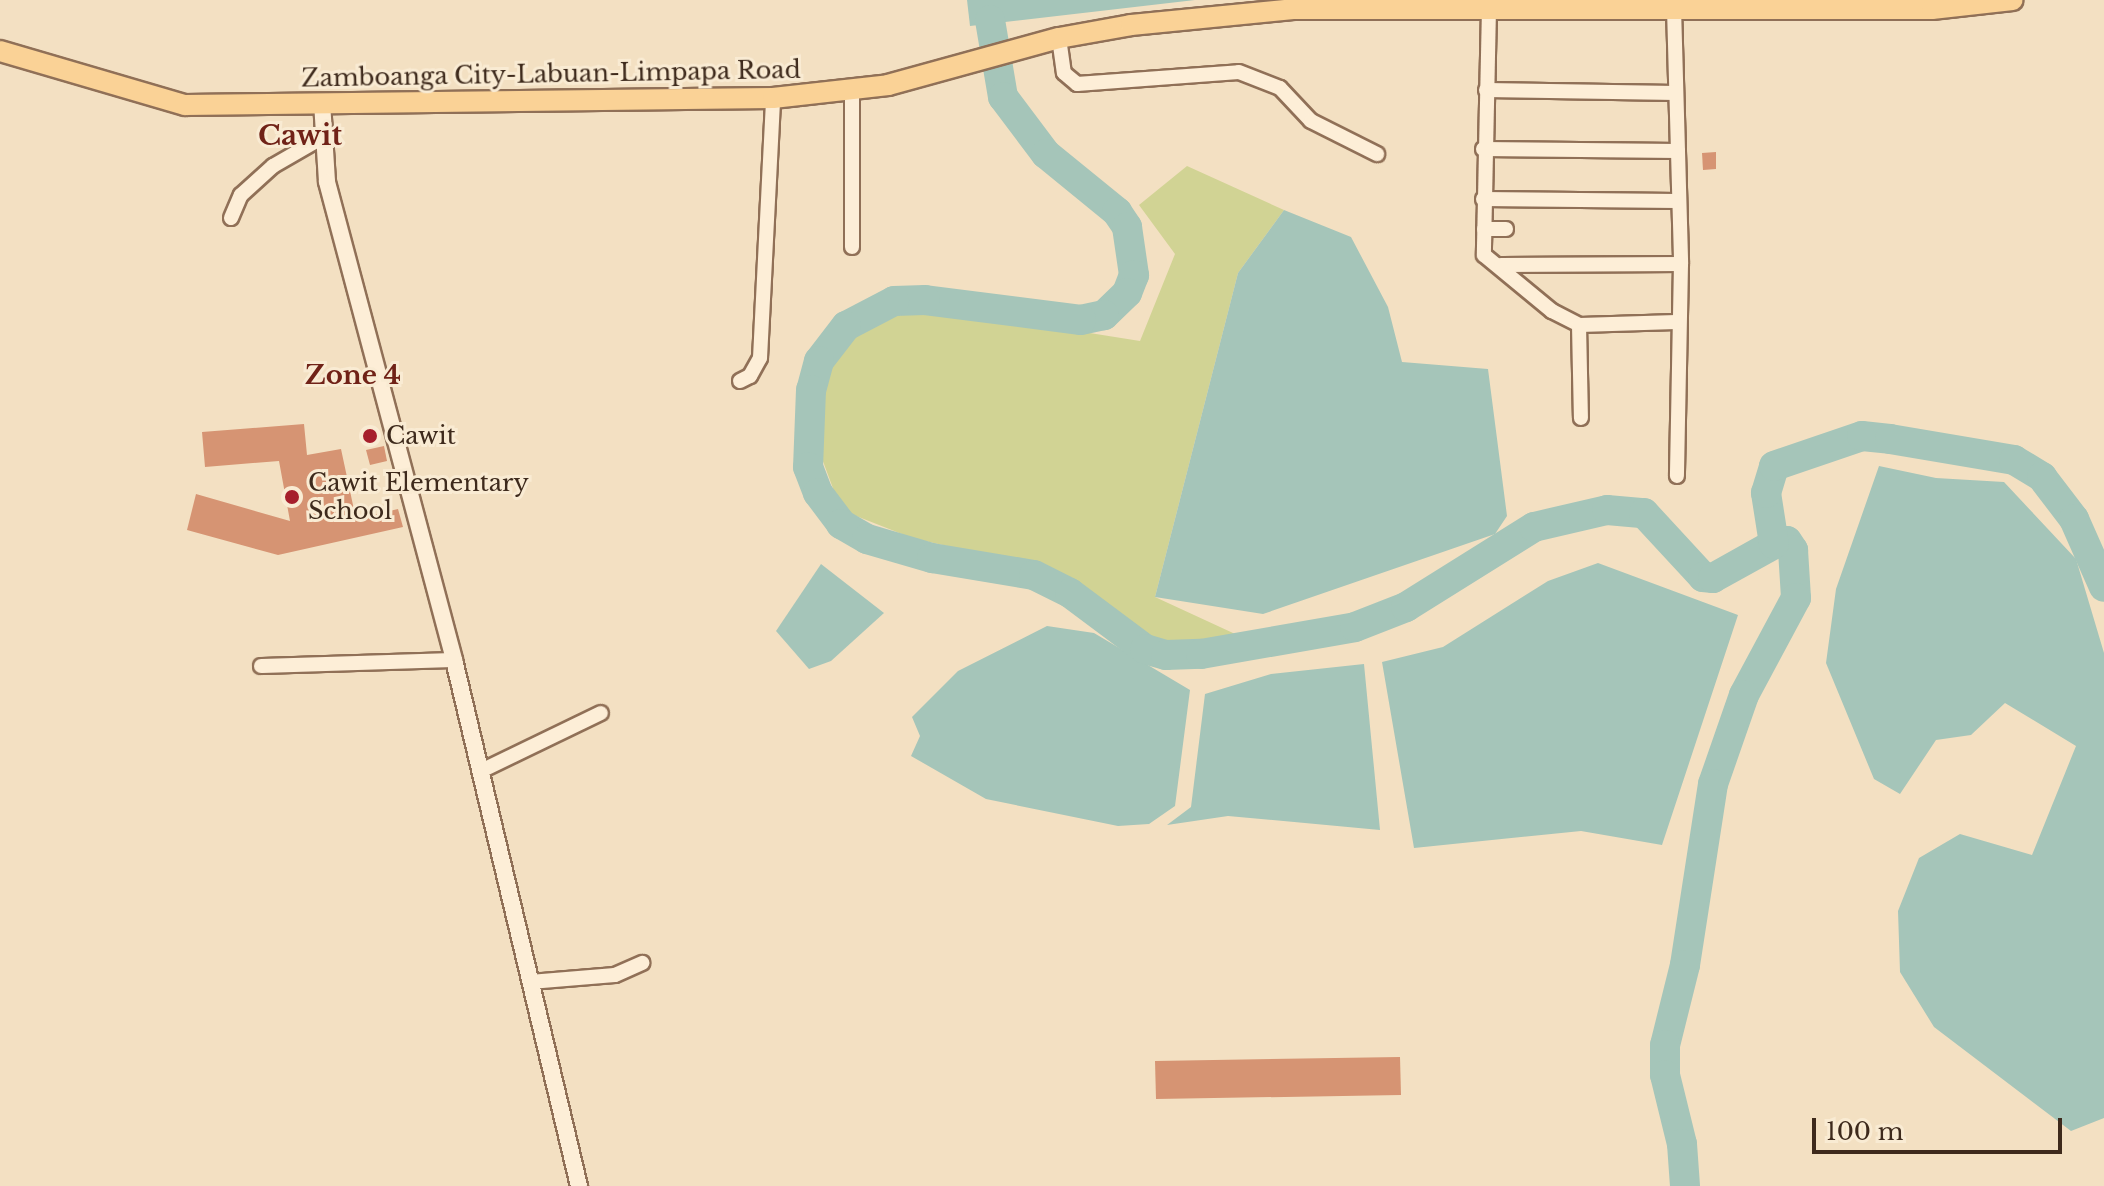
<!DOCTYPE html>
<html>
<head>
<meta charset="utf-8">
<style>
	body { margin:0 }
	#map { position:relative; width:2104px; height:1186px; overflow:hidden; background:#f3e0c2; font-family:"Libre Baskerville",serif }
	div>[style] { position:absolute }
	.green>* { inset:0; background:#d1d394 }
	.water>* { inset:0; background:#a5c5b9 }
	.river>* { height:30px; margin:-15px; padding:0 15px; transform-origin:15px; border-radius:15px; background:#a5c5b9 }
	.building>* { inset:0; background:#d69473 }
	.roads { filter:drop-shadow(2px 0 #907057) drop-shadow(-2px 0 #907057) drop-shadow(0 2px #907057) drop-shadow(0 -2px #907057) }
	.minor>* { height:14px; margin:-7px; padding:0 7px; transform-origin:7px; border-radius:7px; background:#fdeed7 }
	.tertiary>* { height:16px; margin:-8px; padding:0 8px; transform-origin:8px; border-radius:8px; background:#fdeed7 }
	.primary>* { height:20px; margin:-10px; padding:0 10px; transform-origin:10px; border-radius:10px; background:#fad296 }
	.dots>* { width:22px; height:22px; translate:-50% -50%; box-sizing:border-box; border:4px solid #f9ebd3; border-radius:50% }
	span { translate:-50% -50%; white-space:nowrap; text-align:center; line-height:1.15; -webkit-text-stroke:6px #f9ebd3; paint-order:stroke }
	.street-label { font-size:24px; color:#3e2a1c }
	.poi-label { font-size:24px; color:#3e2a1c }
	.left { translate:0 -50%; text-align:left }
	.neighbourhood-label { font-size:26px; color:#702217; font-weight:700 }
	.quarter-label { font-size:28px; color:#702217; font-weight:700 }
	.scale { position:absolute; left:1812px; top:1118px; width:250px; height:36px; box-sizing:border-box; border:4px solid #3e2a1c; border-top:0; padding-left:10px; font-size:24px; line-height:28px; white-space:nowrap; color:#3e2a1c; -webkit-text-stroke:6px #f9ebd3; paint-order:stroke }
</style>
</head>
<body>
<div id="map">
	<div class="green">
		<div style="clip-path:polygon(1187px 166px,1284px 210px,1238px 273px,1155px 597px,1246px 639px,1192px 650px,1154px 638px,1043px 568px,912px 538px,841px 510px,817px 445px,829px 359px,882px 316px,951px 311px,1140px 341px,1175px 254px,1139px 205px)"></div>
	</div>
	<div class="water">
		<div style="clip-path:polygon(967px 0,1195px 0,970px 26px)"></div>
		<div style="clip-path:polygon(1284px 210px,1351px 237px,1388px 307px,1402px 362px,1488px 369px,1507px 516px,1495px 534px,1263px 614px,1155px 597px,1238px 273px)"></div>
		<div style="clip-path:polygon(1879px 466px,1936px 478px,2004px 482px,2076px 559px,2104px 653px,2104px 1118px,2071px 1131px,1934px 1027px,1900px 972px,1898px 911px,1919px 858px,1960px 834px,2032px 855px,2076px 746px,2005px 703px,1971px 735px,1936px 740px,1900px 794px,1874px 779px,1826px 663px,1836px 589px)"></div>
		<div style="clip-path:polygon(1598px 563px,1738px 615px,1662px 845px,1581px 831px,1414px 848px,1382px 662px,1443px 647px,1548px 581px)"></div>
		<div style="clip-path:polygon(821px 564px,884px 613px,831px 661px,809px 669px,776px 631px)"></div>
		<div style="clip-path:polygon(1047px 626px,1094px 633px,1190px 690px,1175px 806px,1149px 824px,1118px 826px,986px 799px,911px 756px,920px 736px,912px 717px,958px 671px)"></div>
		<div style="clip-path:polygon(1364px 664px,1380px 830px,1228px 816px,1167px 825px,1191px 807px,1205px 694px,1271px 674px)"></div>
	</div>
	<div class="river">
		<div style="left:990px;top:20px;width:78px;rotate:80.4deg"></div>
		<div style="left:1003px;top:97px;width:71px;rotate:53deg"></div>
		<div style="left:1046px;top:154px;width:92px;rotate:39.2deg"></div>
		<div style="left:1117px;top:212px;width:18px;rotate:56deg"></div>
		<div style="left:1127px;top:227px;width:49px;rotate:81.7deg"></div>
		<div style="left:1134px;top:275px;width:19px;rotate:111deg"></div>
		<div style="left:1127px;top:293px;width:32px;rotate:136deg"></div>
		<div style="left:1104px;top:315px;width:24px;rotate:168deg"></div>
		<div style="left:1081px;top:320px;width:157px;rotate:-172.7deg"></div>
		<div style="left:925px;top:300px;width:31px;rotate:178deg"></div>
		<div style="left:894px;top:301px;width:54px;rotate:152.5deg"></div>
		<div style="left:846px;top:326px;width:44px;rotate:127.6deg"></div>
		<div style="left:819px;top:361px;width:30px;rotate:105deg"></div>
		<div style="left:811px;top:390px;width:77px;rotate:92.2deg"></div>
		<div style="left:808px;top:467px;width:28px;rotate:69deg"></div>
		<div style="left:818px;top:493px;width:39px;rotate:53deg"></div>
		<div style="left:841px;top:524px;width:30px;rotate:30deg"></div>
		<div style="left:867px;top:539px;width:68px;rotate:16.3deg"></div>
		<div style="left:932px;top:558px;width:103px;rotate:9.5deg"></div>
		<div style="left:1034px;top:575px;width:40px;rotate:26.6deg"></div>
		<div style="left:1070px;top:593px;width:94px;rotate:36.7deg"></div>
		<div style="left:1145px;top:649px;width:22px;rotate:16deg"></div>
		<div style="left:1166px;top:655px;width:35px;rotate:-2deg"></div>
		<div style="left:1201px;top:654px;width:156px;rotate:-9.9deg"></div>
		<div style="left:1355px;top:627px;width:55px;rotate:-21.4deg"></div>
		<div style="left:1406px;top:607px;width:151px;rotate:-32deg"></div>
		<div style="left:1534px;top:527px;width:75px;rotate:-13.1deg"></div>
		<div style="left:1607px;top:510px;width:37px;rotate:5deg"></div>
		<div style="left:1644px;top:513px;width:87px;rotate:47.3deg"></div>
		<div style="left:1703px;top:577px;width:10px;rotate:6deg"></div>
		<div style="left:1713px;top:578px;width:70px;rotate:-29.1deg"></div>
		<div style="left:1774px;top:544px;width:13px;rotate:-13deg"></div>
		<div style="left:1787px;top:541px;width:11px;rotate:56deg"></div>
		<div style="left:1793px;top:550px;width:48px;rotate:86.4deg"></div>
		<div style="left:1796px;top:598px;width:110px;rotate:118.2deg"></div>
		<div style="left:1744px;top:695px;width:94px;rotate:109.2deg"></div>
		<div style="left:1713px;top:784px;width:183px;rotate:98.8deg"></div>
		<div style="left:1685px;top:965px;width:82px;rotate:104deg"></div>
		<div style="left:1665px;top:1045px;width:30px;rotate:90deg"></div>
		<div style="left:1665px;top:1075px;width:71px;rotate:76.2deg"></div>
		<div style="left:1682px;top:1144px;width:42px;rotate:85.9deg"></div>
		<div style="left:1774px;top:544px;width:52px;rotate:-98.9deg"></div>
		<div style="left:1766px;top:493px;width:28px;rotate:-73deg"></div>
		<div style="left:1774px;top:466px;width:93px;rotate:-18.8deg"></div>
		<div style="left:1862px;top:436px;width:28px;rotate:6deg"></div>
		<div style="left:1890px;top:439px;width:126px;rotate:9.6deg"></div>
		<div style="left:2014px;top:460px;width:33px;rotate:31deg"></div>
		<div style="left:2042px;top:477px;width:53px;rotate:52.7deg"></div>
		<div style="left:2074px;top:519px;width:74px;rotate:66.2deg"></div>
	</div>
	<div class="building">
		<div style="clip-path:polygon(1716px 152px,1716px 169px,1703px 170px,1702px 153px)"></div>
		<div style="clip-path:polygon(304px 424px,307px 455px,341px 449px,356px 519px,398px 509px,403px 527px,278px 555px,187px 530px,196px 494px,290px 521px,279px 461px,205px 467px,202px 432px)"></div>
		<div style="clip-path:polygon(384px 446px,387px 461px,370px 465px,366px 450px)"></div>
		<div style="clip-path:polygon(1400px 1057px,1401px 1095px,1156px 1099px,1155px 1061px)"></div>
	</div>
	<div class="roads">
		<div class="minor">
			<div style="left:1489px;top:8px;width:247px;rotate:91.2deg"></div>
			<div style="left:1484px;top:255px;width:88px;rotate:39.5deg"></div>
			<div style="left:1552px;top:311px;width:30px;rotate:27deg"></div>
			<div style="left:1579px;top:325px;width:93px;rotate:88.8deg"></div>
			<div style="left:1674px;top:8px;width:256px;rotate:88.4deg"></div>
			<div style="left:1681px;top:264px;width:212px;rotate:91.1deg"></div>
			<div style="left:1059px;top:38px;width:35px;rotate:82deg"></div>
			<div style="left:1064px;top:73px;width:17px;rotate:40deg"></div>
			<div style="left:1077px;top:84px;width:162px;rotate:-4.2deg"></div>
			<div style="left:1239px;top:72px;width:44px;rotate:21.3deg"></div>
			<div style="left:1280px;top:88px;width:45px;rotate:46.8deg"></div>
			<div style="left:1311px;top:121px;width:74px;rotate:26.6deg"></div>
			<div style="left:1486px;top:90px;width:190px;rotate:0.9deg"></div>
			<div style="left:1483px;top:149px;width:195px;rotate:0.6deg"></div>
			<div style="left:1483px;top:199px;width:194px;rotate:0.6deg"></div>
			<div style="left:231px;top:218px;width:25px;rotate:-67deg"></div>
			<div style="left:241px;top:195px;width:43px;rotate:-42.2deg"></div>
			<div style="left:273px;top:166px;width:60px;rotate:-30deg"></div>
			<div style="left:1484px;top:229px;width:22px"></div>
			<div style="left:852px;top:247px;width:158px;rotate:-90deg"></div>
			<div style="left:1501px;top:265px;width:180px;rotate:-0.3deg"></div>
			<div style="left:1579px;top:325px;width:98px;rotate:-1.8deg"></div>
			<div style="left:740px;top:381px;width:11px;rotate:-27deg"></div>
			<div style="left:750px;top:376px;width:21px;rotate:-61deg"></div>
			<div style="left:760px;top:358px;width:260px;rotate:-87.1deg"></div>
			<div style="left:261px;top:666px;width:193px;rotate:-1.8deg"></div>
			<div style="left:481px;top:771px;width:133px;rotate:-25.8deg"></div>
			<div style="left:530px;top:982px;width:85px;rotate:-4.7deg"></div>
			<div style="left:615px;top:975px;width:30px;rotate:-24deg"></div>
		</div>
		<div class="tertiary">
			<div style="left:322px;top:102px;width:80px;rotate:86.4deg"></div>
			<div style="left:327px;top:182px;width:495px;rotate:75.1deg"></div>
			<div style="left:454px;top:660px;width:541px;rotate:76.63deg"></div>
		</div>
		<div class="primary">
			<div style="left:0;top:51px;width:193px;rotate:16.3deg"></div>
			<div style="left:185px;top:105px;width:588px;rotate:-0.68deg"></div>
			<div style="left:773px;top:98px;width:116px;rotate:-6.4deg"></div>
			<div style="left:888px;top:85px;width:177px;rotate:-15.4deg"></div>
			<div style="left:1059px;top:38px;width:73px;rotate:-10.2deg"></div>
			<div style="left:1131px;top:25px;width:163px;rotate:-5.6deg"></div>
			<div style="left:1293px;top:9px;width:639px"></div>
			<div style="left:1932px;top:9px;width:81px;rotate:-6.3deg"></div>
		</div>
	</div>
	<div class="dots">
		<div style="left:370px;top:436px;background:#a61f2c"></div>
		<div style="left:292px;top:497px;background:#a61f2c"></div>
	</div>
	<div class="street-label">
		<span style="left:551px;top:74px;rotate:-1deg">Zamboanga City-Labuan-Limpapa Road</span>
	</div>
	<div class="poi-label">
		<span class="left" style="left:386px;top:436px">Cawit</span>
		<span class="left" style="left:308px;top:497px">Cawit Elementary<br>School</span>
	</div>
	<div class="neighbourhood-label">
		<span style="left:353px;top:376px">Zone 4</span>
	</div>
	<div class="quarter-label">
		<span style="left:300px;top:136px">Cawit</span>
	</div>
	<div class="scale">100 m</div>
</div>
</body>
</html>
